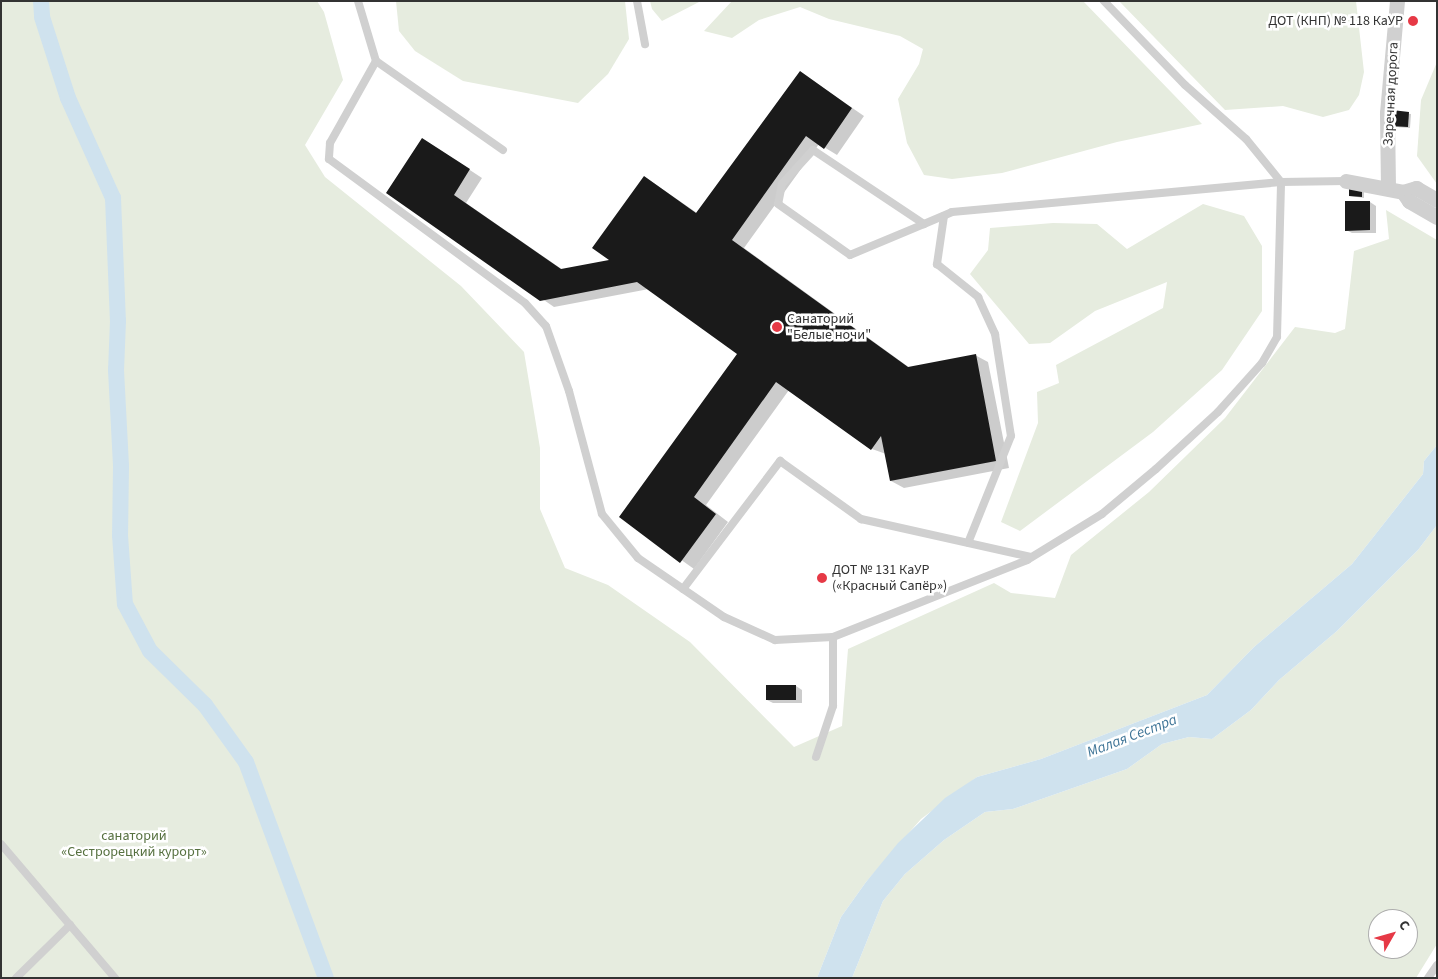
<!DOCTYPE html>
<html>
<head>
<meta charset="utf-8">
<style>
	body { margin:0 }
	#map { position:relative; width:1438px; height:979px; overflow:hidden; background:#fff; font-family:"Source Sans 3",sans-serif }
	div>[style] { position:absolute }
	.green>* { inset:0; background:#e6ecdf }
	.water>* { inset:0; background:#cfe2ee }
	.shadow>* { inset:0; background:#0003 }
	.canal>* { height:16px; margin:-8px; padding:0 8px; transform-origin:8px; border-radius:8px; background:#cfe2ee }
	.building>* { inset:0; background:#1a1a1a }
	.service>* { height:8px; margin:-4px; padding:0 4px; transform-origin:4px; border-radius:4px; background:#d0d0d0 }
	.minor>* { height:15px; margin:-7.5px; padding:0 7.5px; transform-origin:7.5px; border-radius:7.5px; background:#d0d0d0 }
	.dots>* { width:14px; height:14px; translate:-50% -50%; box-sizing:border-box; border:2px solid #fff; border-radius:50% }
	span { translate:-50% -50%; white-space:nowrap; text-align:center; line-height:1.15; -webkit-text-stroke:5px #fff; paint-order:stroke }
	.poi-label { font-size:14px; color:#333 }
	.right { translate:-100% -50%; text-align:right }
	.left { translate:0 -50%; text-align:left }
	.street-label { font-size:14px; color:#333 }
	.park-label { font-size:14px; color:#56703f }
	.water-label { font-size:15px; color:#3f7597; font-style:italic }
	.frame { position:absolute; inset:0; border:2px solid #333; pointer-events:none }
	.north { position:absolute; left:1368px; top:909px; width:50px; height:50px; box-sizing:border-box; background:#fff; border:1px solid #adadad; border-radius:50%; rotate:52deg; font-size:14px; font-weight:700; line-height:20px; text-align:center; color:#333 }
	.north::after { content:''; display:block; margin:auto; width:18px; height:22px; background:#e63946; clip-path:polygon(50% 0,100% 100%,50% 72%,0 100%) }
</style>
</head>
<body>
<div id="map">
	<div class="green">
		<div style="clip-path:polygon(1px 1px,317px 1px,324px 12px,343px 80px,305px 145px,325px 177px,461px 286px,524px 352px,540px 448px,540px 509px,565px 568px,608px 585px,690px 642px,794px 747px,842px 726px,848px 649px,994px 583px,1011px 593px,1055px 598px,1071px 555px,1149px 492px,1225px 418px,1295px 327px,1335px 333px,1345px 329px,1354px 251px,1389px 239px,1386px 210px,1437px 240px,1437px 445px,1424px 461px,1423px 474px,1352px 564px,1254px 647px,1207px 695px,1041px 759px,977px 777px,921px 819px,866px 882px,841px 917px,817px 978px,1px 978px)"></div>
		<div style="clip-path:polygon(396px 1px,625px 1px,629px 39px,608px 74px,578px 103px,463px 81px,415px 51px,399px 31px)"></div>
		<div style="clip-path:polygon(650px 1px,701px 1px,662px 21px,652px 9px)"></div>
		<div style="clip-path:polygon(732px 1px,1083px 1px,1202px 124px,1117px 142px,1002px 173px,952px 179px,924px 175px,907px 143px,898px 99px,919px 64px,923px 49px,900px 36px,829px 19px,800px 7px,759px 20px,732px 38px,704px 31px)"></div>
		<div style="clip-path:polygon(1119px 1px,1356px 1px,1364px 72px,1359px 95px,1349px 110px,1323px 117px,1283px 106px,1225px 110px)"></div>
		<div style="clip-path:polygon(1437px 62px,1437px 184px,1417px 156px,1421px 100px)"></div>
		<div style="clip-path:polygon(1203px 204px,1244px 216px,1262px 246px,1262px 311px,1222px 370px,1153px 432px,1020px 531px,1001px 522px,1038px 423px,1037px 392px,1059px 383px,1056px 365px,1163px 308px,1167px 282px,1095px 311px,1050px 343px,1029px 344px,970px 274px,988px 250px,990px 228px,1053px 223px,1097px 224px,1127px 249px)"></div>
		<div style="clip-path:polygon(evenodd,1437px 525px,1437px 944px,1416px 978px,852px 978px,883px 901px,905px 874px,944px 840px,985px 812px,1013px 809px,1127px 769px,1162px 744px,1189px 737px,1212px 739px,1251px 710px,1279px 680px,1337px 631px,1418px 550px,1437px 525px,1378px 919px,1408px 919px,1408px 949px,1378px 949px,1378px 919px)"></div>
	</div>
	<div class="water">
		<div style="clip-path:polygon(1437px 445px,1437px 525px,1418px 550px,1337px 631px,1279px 680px,1251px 710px,1212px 739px,1189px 737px,1162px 744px,1127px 769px,1013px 809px,985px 812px,944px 840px,905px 874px,883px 901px,852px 978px,817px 978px,841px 917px,866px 882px,898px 843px,945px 798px,977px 777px,1041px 759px,1207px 695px,1254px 647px,1352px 564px,1423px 474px,1424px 461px)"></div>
	</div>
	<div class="shadow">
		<div style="clip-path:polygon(800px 72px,864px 116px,837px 155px,819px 144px,744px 248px,910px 368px,975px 355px,988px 362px,1009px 468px,904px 488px,891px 481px,886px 454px,872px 449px,789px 390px,706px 505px,728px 522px,694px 569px,621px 517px,739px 353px,649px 289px,554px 307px,388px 192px,435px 147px,482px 178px,466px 203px,563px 270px,613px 261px,645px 177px,697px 213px)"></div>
		<div style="clip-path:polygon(1393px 112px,1411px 114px,1410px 128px,1394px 127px)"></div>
		<div style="clip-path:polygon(1364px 187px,1364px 198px,1350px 196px)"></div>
		<div style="clip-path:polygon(1370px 202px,1376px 206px,1376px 233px,1352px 233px,1346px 230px)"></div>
		<div style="clip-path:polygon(796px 686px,802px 690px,802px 703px,773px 703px,767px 700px)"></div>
	</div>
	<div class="canal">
		<div style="left:41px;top:1px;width:16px;rotate:86deg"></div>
		<div style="left:42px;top:17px;width:85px;rotate:72.2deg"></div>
		<div style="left:68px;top:98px;width:110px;rotate:65.8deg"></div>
		<div style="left:113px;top:198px;width:123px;rotate:87.7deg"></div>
		<div style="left:118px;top:321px;width:49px;rotate:92.3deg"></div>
		<div style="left:116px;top:370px;width:97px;rotate:87deg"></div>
		<div style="left:121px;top:467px;width:68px;rotate:90.8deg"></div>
		<div style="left:120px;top:535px;width:69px;rotate:85.9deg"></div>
		<div style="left:125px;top:604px;width:53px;rotate:62deg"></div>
		<div style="left:150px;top:651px;width:77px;rotate:44.5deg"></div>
		<div style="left:205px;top:705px;width:70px;rotate:54.3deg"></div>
		<div style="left:246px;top:762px;width:230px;rotate:69.7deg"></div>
	</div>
	<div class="building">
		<div style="clip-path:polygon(800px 71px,852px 108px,824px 149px,806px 136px,732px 240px,908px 367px,976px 354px,996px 461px,890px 481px,881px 436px,871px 450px,776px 382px,694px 497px,716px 514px,680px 563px,619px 517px,737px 354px,637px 282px,540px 301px,386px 193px,422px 138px,470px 169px,454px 195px,561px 269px,609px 260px,592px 248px,644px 176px,696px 213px)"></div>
		<div style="clip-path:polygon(1392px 110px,1409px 112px,1408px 127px,1390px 126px)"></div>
		<div style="clip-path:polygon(1349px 184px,1362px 184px,1362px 197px,1349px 196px)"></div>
		<div style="clip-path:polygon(1345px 201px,1370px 201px,1370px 230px,1345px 231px)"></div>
		<div style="clip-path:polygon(766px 685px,796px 685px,796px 700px,766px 700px)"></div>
	</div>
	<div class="service">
		<div style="left:358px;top:1px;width:63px;rotate:73.3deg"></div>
		<div style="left:376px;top:61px;width:94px;rotate:119.3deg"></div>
		<div style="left:330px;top:143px;width:16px;rotate:94deg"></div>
		<div style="left:329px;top:159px;width:243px;rotate:36.3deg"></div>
		<div style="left:525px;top:303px;width:31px;rotate:48deg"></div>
		<div style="left:546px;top:326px;width:69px;rotate:70.5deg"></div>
		<div style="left:569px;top:391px;width:127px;rotate:75deg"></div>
		<div style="left:602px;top:514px;width:57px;rotate:50.7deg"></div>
		<div style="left:638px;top:558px;width:104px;rotate:34.5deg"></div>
		<div style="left:724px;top:617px;width:56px;rotate:24.3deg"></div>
		<div style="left:775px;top:640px;width:58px;rotate:-3deg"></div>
		<div style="left:833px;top:637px;width:209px;rotate:-21.6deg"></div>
		<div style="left:1027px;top:560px;width:88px;rotate:-31.5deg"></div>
		<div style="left:1102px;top:514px;width:70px;rotate:-39.8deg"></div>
		<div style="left:1156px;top:469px;width:84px;rotate:-42.6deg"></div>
		<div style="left:1218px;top:412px;width:66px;rotate:-48.1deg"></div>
		<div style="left:1262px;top:363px;width:30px;rotate:-60deg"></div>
		<div style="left:1277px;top:337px;width:155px;rotate:-88.5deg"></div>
		<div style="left:1281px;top:182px;width:55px;rotate:-129.1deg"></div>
		<div style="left:1246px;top:139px;width:81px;rotate:-138.5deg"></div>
		<div style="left:1185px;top:85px;width:117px;rotate:-134deg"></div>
		<div style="left:637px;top:1px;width:44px;rotate:79.5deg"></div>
		<div style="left:376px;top:61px;width:155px;rotate:35deg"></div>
		<div style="left:944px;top:216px;width:49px;rotate:98.3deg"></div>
		<div style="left:937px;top:264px;width:53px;rotate:38.8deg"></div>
		<div style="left:978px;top:297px;width:41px;rotate:65.3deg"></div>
		<div style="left:995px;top:334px;width:103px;rotate:81.1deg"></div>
		<div style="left:1011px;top:436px;width:115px;rotate:111.9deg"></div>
		<div style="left:924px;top:224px;width:133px;rotate:-146.3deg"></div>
		<div style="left:813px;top:150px;width:46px;rotate:132.4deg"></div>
		<div style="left:782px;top:184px;width:20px;rotate:101deg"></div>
		<div style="left:778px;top:204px;width:88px;rotate:35.3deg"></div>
		<div style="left:850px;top:255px;width:80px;rotate:-22.7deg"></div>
		<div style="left:924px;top:224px;width:30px;rotate:-23deg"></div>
		<div style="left:952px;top:212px;width:330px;rotate:-5.2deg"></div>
		<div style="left:1281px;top:182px;width:65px;rotate:-0.9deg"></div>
		<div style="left:683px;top:589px;width:161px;rotate:-52.8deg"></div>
		<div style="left:780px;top:461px;width:100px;rotate:35.6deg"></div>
		<div style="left:861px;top:519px;width:174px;rotate:12.6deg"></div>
		<div style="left:816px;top:757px;width:54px;rotate:-71.6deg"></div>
		<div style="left:833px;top:706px;width:69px;rotate:-90deg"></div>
		<div style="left:1px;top:844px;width:106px;rotate:49.6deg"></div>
		<div style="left:16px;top:978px;width:76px;rotate:-44.5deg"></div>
		<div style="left:70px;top:925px;width:70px;rotate:49.7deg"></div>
		<div style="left:1428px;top:978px;width:16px;rotate:-55deg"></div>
	</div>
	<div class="minor">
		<div style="left:1346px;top:181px;width:58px;rotate:10.9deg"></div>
		<div style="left:1403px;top:192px;width:14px;rotate:-17deg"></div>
		<div style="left:1416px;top:188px;width:24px;rotate:30deg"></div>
		<div style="left:1388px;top:187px;width:74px;rotate:-90.8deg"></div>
		<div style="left:1387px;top:113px;width:112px;rotate:-84.9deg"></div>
		<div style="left:1403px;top:192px;width:11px;rotate:56deg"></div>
		<div style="left:1409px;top:201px;width:32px;rotate:30deg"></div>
	</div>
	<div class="dots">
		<div style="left:1413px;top:21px;background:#e63946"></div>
		<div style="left:777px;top:327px;background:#e63946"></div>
		<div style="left:822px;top:578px;background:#e63946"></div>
	</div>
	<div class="poi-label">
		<span class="right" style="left:1403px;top:21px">ДОТ (КНП) № 118 КаУР</span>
		<span class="left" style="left:787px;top:327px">Санаторий<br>"Белые ночи"</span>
		<span class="left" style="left:832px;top:578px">ДОТ № 131 КаУР<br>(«Красный Сапёр»)</span>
	</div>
	<div class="street-label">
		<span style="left:1391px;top:94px;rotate:-87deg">Заречная дорога</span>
	</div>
	<div class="park-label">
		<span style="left:134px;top:844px">санаторий<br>«Сестрорецкий курорт»</span>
	</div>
	<div class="water-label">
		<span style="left:1132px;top:736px;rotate:-21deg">Малая Сестра</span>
	</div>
	<div class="frame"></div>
	<div class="north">С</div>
</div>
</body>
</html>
